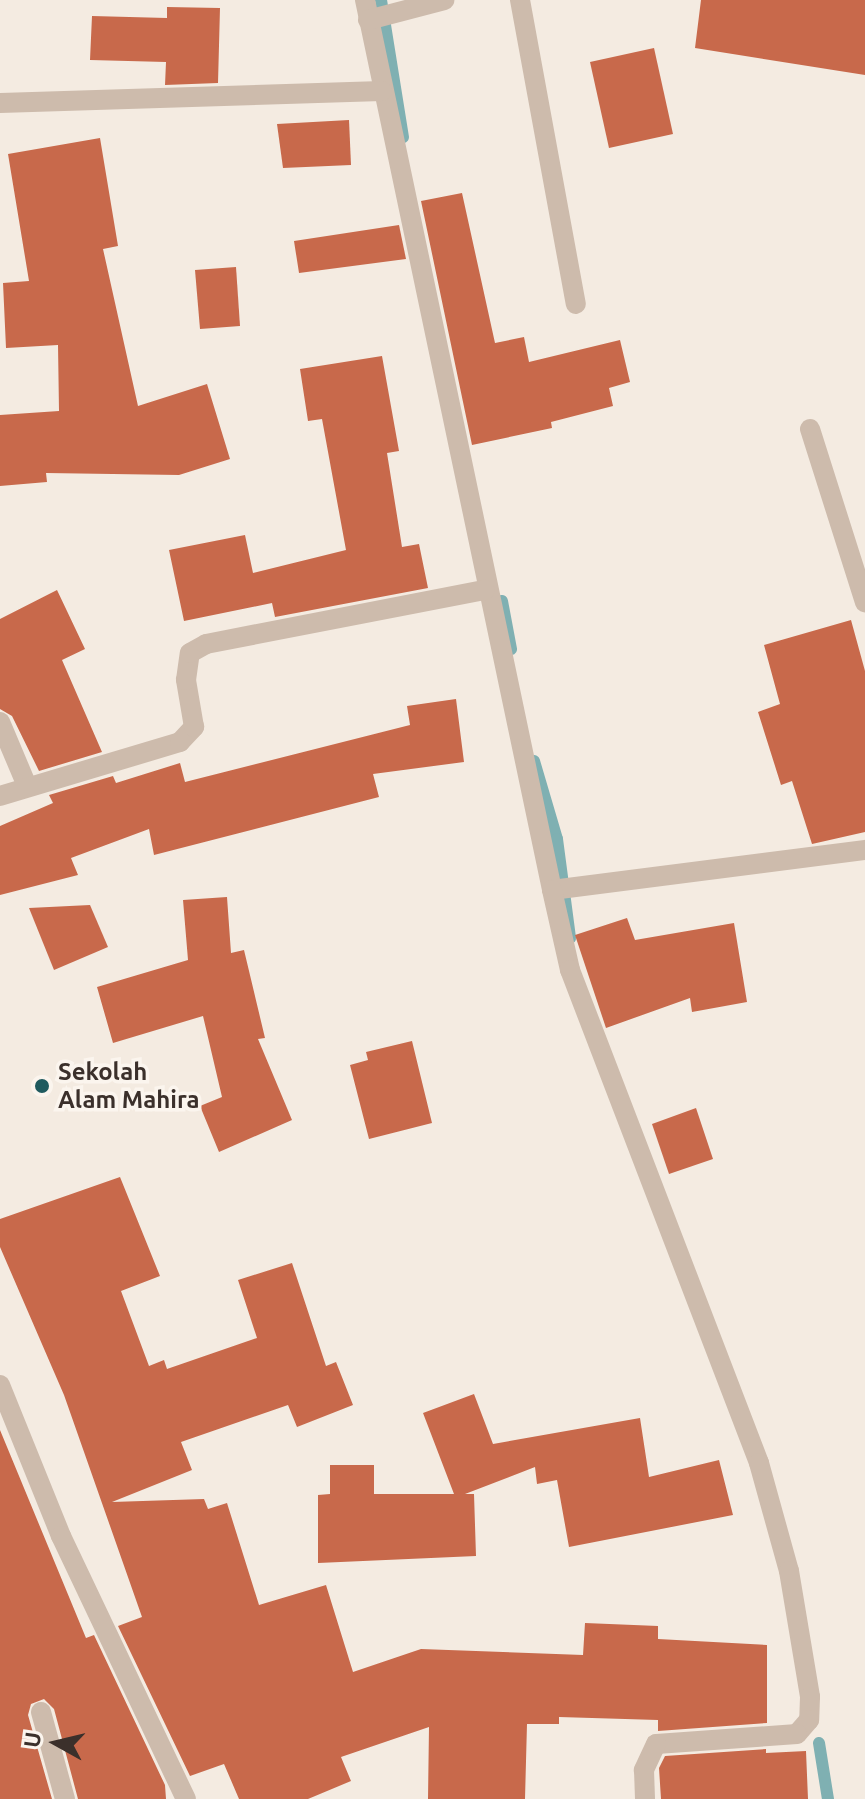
<!DOCTYPE html>
<html>
<head>
<meta charset="utf-8">
<style>
	body { margin:0 }
	#map { position:relative; width:865px; height:1799px; overflow:hidden; background:#f4ebe1; font-family:Ubuntu,sans-serif }
	div>[style] { position:absolute }
	.stream>* { height:12px; margin:-6px; padding:0 6px; transform-origin:6px; border-radius:6px; background:#7fb0b2 }
	.building>* { inset:0; background:#c8694b }
	.minor>* { height:20px; margin:-10px; padding:0 10px; transform-origin:10px; border-radius:10px; background:#cdbbac }
	.dots>* { width:22px; height:22px; translate:-50% -50%; box-sizing:border-box; border:4px solid #fbf5ee; border-radius:50% }
	span { translate:-50% -50%; white-space:nowrap; text-align:center; line-height:1.15; -webkit-text-stroke:7px #fbf5ee; paint-order:stroke }
	.poi-label { font-size:24px; color:#3b302b; font-weight:700 }
	.left { translate:0 -50%; text-align:left }
	.north { position:absolute; left:16px; top:1703px; width:80px; height:80px; -webkit-text-stroke:6px #fbf5ee; paint-order:stroke; rotate:278deg; font-size:22px; font-weight:700; line-height:32px; text-align:center; color:#3b302b }
	.north::after { content:''; display:block; margin:auto; width:28px; height:36px; background:#3b302b; clip-path:polygon(50% 0,100% 100%,50% 72%,0 100%) }
</style>
</head>
<body>
<div id="map">
	<div class="stream">
		<div style="left:381px;top:0;width:139px;rotate:80.9deg"></div>
		<div style="left:502px;top:601px;width:49px;rotate:79.4deg"></div>
		<div style="left:534px;top:761px;width:81px;rotate:73.6deg"></div>
		<div style="left:557px;top:839px;width:100px;rotate:82.5deg"></div>
		<div style="left:819px;top:1743px;width:57px;rotate:80.9deg"></div>
	</div>
	<div class="building">
		<div style="clip-path:polygon(701px 0,865px 0,865px 75px,695px 48px)"></div>
		<div style="clip-path:polygon(167px 7px,220px 8px,218px 83px,165px 85px,166px 62px,90px 60px,92px 16px,167px 18px)"></div>
		<div style="clip-path:polygon(654px 48px,673px 134px,609px 148px,590px 62px)"></div>
		<div style="clip-path:polygon(349px 120px,351px 165px,283px 168px,277px 124px)"></div>
		<div style="clip-path:polygon(100px 138px,118px 246px,103px 249px,138px 406px,207px 384px,230px 459px,179px 475px,46px 473px,47px 482px,0 486px,0 415px,59px 411px,58px 345px,6px 348px,3px 283px,29px 281px,8px 154px)"></div>
		<div style="clip-path:polygon(462px 193px,495px 343px,524px 337px,529px 362px,620px 340px,630px 382px,609px 388px,613px 406px,551px 422px,552px 428px,472px 445px,421px 201px)"></div>
		<div style="clip-path:polygon(399px 225px,406px 259px,299px 273px,294px 241px)"></div>
		<div style="clip-path:polygon(236px 267px,240px 326px,200px 329px,195px 270px)"></div>
		<div style="clip-path:polygon(382px 356px,399px 451px,387px 453px,402px 547px,419px 544px,428px 588px,275px 617px,272px 603px,184px 621px,169px 550px,245px 535px,253px 573px,346px 550px,322px 419px,308px 421px,300px 369px)"></div>
		<div style="clip-path:polygon(57px 590px,85px 649px,62px 660px,102px 752px,39px 771px,12px 716px,0 709px,0 619px)"></div>
		<div style="clip-path:polygon(851px 620px,865px 671px,865px 832px,812px 844px,792px 781px,781px 785px,758px 712px,780px 704px,764px 645px)"></div>
		<div style="clip-path:polygon(456px 699px,464px 762px,373px 774px,379px 797px,154px 855px,149px 829px,71px 858px,78px 875px,0 895px,0 826px,53px 803px,49px 795px,113px 776px,116px 783px,180px 763px,185px 782px,410px 725px,407px 706px)"></div>
		<div style="clip-path:polygon(227px 897px,231px 953px,244px 950px,265px 1038px,258px 1039px,292px 1120px,219px 1152px,200px 1106px,222px 1097px,203px 1016px,113px 1043px,97px 987px,188px 960px,183px 900px)"></div>
		<div style="clip-path:polygon(90px 905px,108px 947px,54px 970px,29px 908px)"></div>
		<div style="clip-path:polygon(627px 918px,635px 940px,734px 923px,747px 1002px,692px 1012px,690px 998px,606px 1028px,575px 935px)"></div>
		<div style="clip-path:polygon(412px 1041px,432px 1123px,369px 1139px,350px 1065px,368px 1060px,366px 1052px)"></div>
		<div style="clip-path:polygon(696px 1108px,713px 1159px,669px 1174px,652px 1124px)"></div>
		<div style="clip-path:polygon(120px 1177px,160px 1276px,121px 1291px,149px 1366px,164px 1360px,167px 1369px,257px 1338px,238px 1280px,292px 1263px,326px 1366px,336px 1362px,353px 1405px,297px 1427px,288px 1405px,181px 1442px,192px 1470px,112px 1502px,204px 1499px,208px 1509px,227px 1503px,259px 1605px,326px 1585px,353px 1672px,421px 1649px,583px 1655px,585px 1623px,658px 1626px,658px 1639px,767px 1645px,767px 1723px,658px 1731px,658px 1720px,559px 1717px,559px 1724px,527px 1724px,525px 1799px,428px 1799px,429px 1727px,341px 1757px,351px 1781px,308px 1799px,239px 1799px,224px 1764px,190px 1776px,118px 1626px,142px 1617px,64px 1395px,0 1247px,0 1219px)"></div>
		<div style="clip-path:polygon(474px 1394px,493px 1444px,640px 1418px,649px 1477px,719px 1460px,733px 1515px,569px 1547px,557px 1480px,537px 1484px,535px 1467px,465px 1494px,474px 1494px,476px 1556px,318px 1563px,318px 1495px,330px 1494px,330px 1465px,374px 1465px,374px 1494px,454px 1494px,423px 1413px)"></div>
		<div style="clip-path:polygon(0 1430px,86px 1638px,94px 1635px,165px 1785px,166px 1799px,78px 1799px,54px 1709px,44px 1699px,31px 1704px,28px 1715px,52px 1799px,0 1799px)"></div>
		<div style="clip-path:polygon(766px 1749px,766px 1753px,806px 1751px,808px 1799px,661px 1799px,659px 1768px,665px 1756px)"></div>
	</div>
	<div class="minor">
		<div style="left:365px;top:0;width:909px;rotate:78.13deg"></div>
		<div style="left:552px;top:890px;width:316px;rotate:-7.3deg"></div>
		<div style="left:520px;top:0;width:309px;rotate:79.6deg"></div>
		<div style="left:368px;top:20px;width:79px;rotate:-14.7deg"></div>
		<div style="left:0;top:103px;width:382px;rotate:-1.8deg"></div>
		<div style="left:810px;top:429px;width:182px;rotate:72.4deg"></div>
		<div style="left:0;top:722px;width:69px;rotate:67.1deg"></div>
		<div style="left:0;top:796px;width:188px;rotate:-16.7deg"></div>
		<div style="left:180px;top:742px;width:21px;rotate:-47deg"></div>
		<div style="left:194px;top:727px;width:48px;rotate:-99.7deg"></div>
		<div style="left:186px;top:680px;width:27px;rotate:-82deg"></div>
		<div style="left:190px;top:653px;width:18px;rotate:-29deg"></div>
		<div style="left:206px;top:644px;width:284px;rotate:-11deg"></div>
		<div style="left:552px;top:890px;width:82px;rotate:77.3deg"></div>
		<div style="left:570px;top:970px;width:528px;rotate:69.02deg"></div>
		<div style="left:759px;top:1463px;width:112px;rotate:74.5deg"></div>
		<div style="left:789px;top:1571px;width:128px;rotate:80.5deg"></div>
		<div style="left:810px;top:1697px;width:23px;rotate:92deg"></div>
		<div style="left:809px;top:1720px;width:18px;rotate:131deg"></div>
		<div style="left:797px;top:1734px;width:141px;rotate:175.9deg"></div>
		<div style="left:656px;top:1744px;width:29px;rotate:115deg"></div>
		<div style="left:644px;top:1770px;width:29px;rotate:88deg"></div>
		<div style="left:0;top:1385px;width:163px;rotate:68deg"></div>
		<div style="left:61px;top:1536px;width:291px;rotate:64.6deg"></div>
		<div style="left:41px;top:1712px;width:90px;rotate:74.6deg"></div>
	</div>
	<div class="dots">
		<div style="left:42px;top:1086px;background:#1f5a5e"></div>
	</div>
	<div class="poi-label">
		<span class="left" style="left:58px;top:1086px">Sekolah<br>Alam Mahira</span>
	</div>
	<div class="north">U</div>
</div>
</body>
</html>
